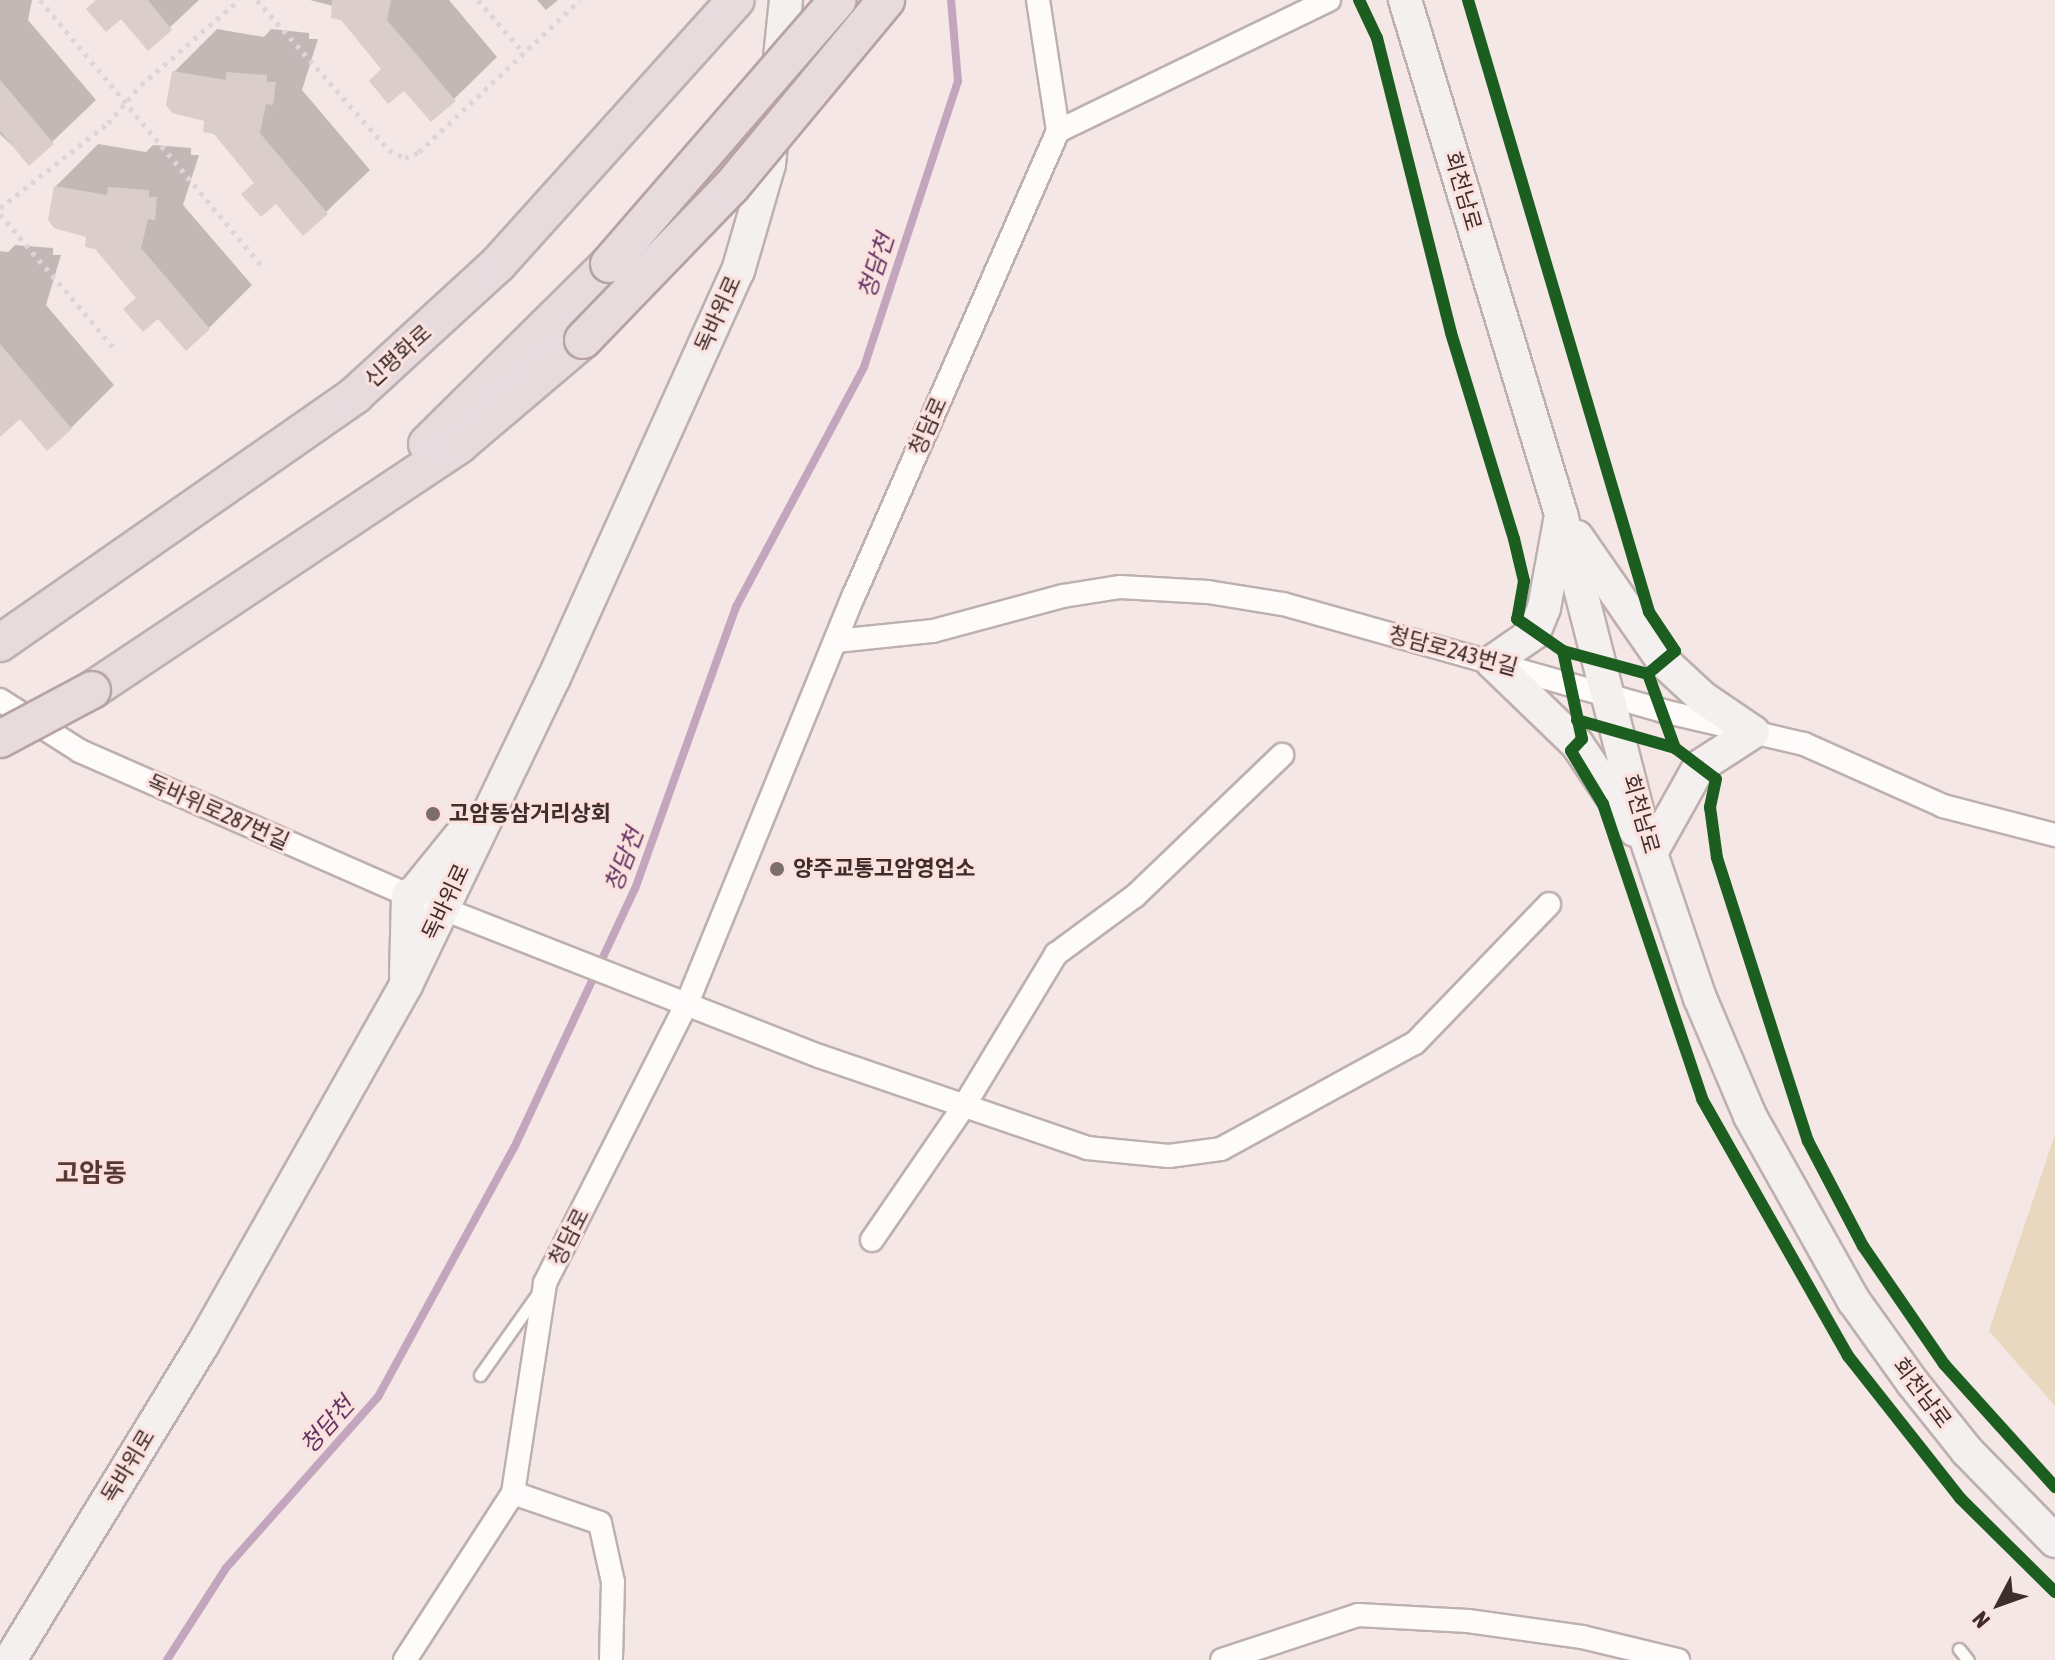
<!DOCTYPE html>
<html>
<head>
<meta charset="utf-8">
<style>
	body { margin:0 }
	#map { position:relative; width:2055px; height:1660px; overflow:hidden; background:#f5e7e5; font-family:"Asap Condensed","Noto Sans KR",sans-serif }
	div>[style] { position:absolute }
	.green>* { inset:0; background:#e9d8c0 }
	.shadow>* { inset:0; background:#0003 }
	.stream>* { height:8px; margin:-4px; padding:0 4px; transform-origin:4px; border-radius:4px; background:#c3a5bd }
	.building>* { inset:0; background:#dbceca }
	.path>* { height:5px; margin-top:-2.5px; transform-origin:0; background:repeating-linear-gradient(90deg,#dcd7d6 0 4px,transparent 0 10px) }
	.roads { filter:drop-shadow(2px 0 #bdb0ae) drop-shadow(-2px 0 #bdb0ae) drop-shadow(0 2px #bdb0ae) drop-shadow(0 -2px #bdb0ae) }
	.service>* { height:11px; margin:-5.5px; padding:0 5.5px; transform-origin:5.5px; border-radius:5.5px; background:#fefbfb }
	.minor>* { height:22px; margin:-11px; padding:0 11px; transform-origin:11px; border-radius:11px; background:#fefbfb }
	.secondary>* { height:32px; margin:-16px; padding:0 16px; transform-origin:16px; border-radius:16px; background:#f5f0f0 }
	.trunk>* { height:36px; margin:-18px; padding:0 18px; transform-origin:18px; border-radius:18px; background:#e7dbde }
	.bridges { filter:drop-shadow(2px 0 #b7a2a6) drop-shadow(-2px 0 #b7a2a6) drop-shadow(0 2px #b7a2a6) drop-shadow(0 -2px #b7a2a6) }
	.trunk-bridge>* { height:36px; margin:-18px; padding:0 18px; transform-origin:18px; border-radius:18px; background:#e7dbde }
	.cycleway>* { height:12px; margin:-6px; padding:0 6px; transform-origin:6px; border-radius:6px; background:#1b5e20 }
	.dots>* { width:22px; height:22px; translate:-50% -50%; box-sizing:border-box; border:4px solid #fbe2df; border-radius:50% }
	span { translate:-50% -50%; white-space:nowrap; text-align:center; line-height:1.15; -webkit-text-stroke:6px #fbe2df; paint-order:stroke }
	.street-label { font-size:22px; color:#3d2d2b }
	.poi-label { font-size:22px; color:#3d2d2b; font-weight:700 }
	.left { translate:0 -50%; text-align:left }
	.water-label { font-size:24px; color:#633362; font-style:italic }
	.quarter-label { font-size:26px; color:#583835; font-weight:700 }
	.north { position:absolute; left:1959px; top:1564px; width:80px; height:80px; -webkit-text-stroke:6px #fbe2df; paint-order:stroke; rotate:229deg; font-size:22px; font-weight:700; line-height:32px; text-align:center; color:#3d2d2b }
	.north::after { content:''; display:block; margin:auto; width:28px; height:36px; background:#3d2d2b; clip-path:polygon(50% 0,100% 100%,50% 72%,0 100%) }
</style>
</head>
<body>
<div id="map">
	<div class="green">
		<div style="clip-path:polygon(2055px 1134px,2055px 1406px,1989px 1331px)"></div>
	</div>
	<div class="shadow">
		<div style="clip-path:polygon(0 0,32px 0,28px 20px,96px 100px,30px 163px,0 134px)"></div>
		<div style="clip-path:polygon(98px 0,199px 0,148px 48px,121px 16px)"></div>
		<div style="clip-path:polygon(310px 0,449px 0,497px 57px,454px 99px,384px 69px,333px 6px)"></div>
		<div style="clip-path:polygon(537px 0,558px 0,546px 10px)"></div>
		<div style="clip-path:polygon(217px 29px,264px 37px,271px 29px,309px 33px,309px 39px,318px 39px,302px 90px,370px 170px,304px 233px,256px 182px,174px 72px)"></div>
		<div style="clip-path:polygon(98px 144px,146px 152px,153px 145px,191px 148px,191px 155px,199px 155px,183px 205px,252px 285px,209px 328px,138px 297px,55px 187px)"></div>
		<div style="clip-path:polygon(15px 245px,53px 248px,53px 255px,61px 255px,46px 305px,114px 385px,71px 428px,20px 416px,0 424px,0 251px,8px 252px)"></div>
	</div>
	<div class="stream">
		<div style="left:167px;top:1660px;width:109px;rotate:-57.3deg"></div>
		<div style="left:226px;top:1568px;width:229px;rotate:-48.4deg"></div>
		<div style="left:378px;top:1397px;width:284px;rotate:-61.4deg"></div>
		<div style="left:514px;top:1148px;width:286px;rotate:-65deg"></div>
		<div style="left:635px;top:889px;width:300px;rotate:-70.3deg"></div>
		<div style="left:736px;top:607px;width:272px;rotate:-61.9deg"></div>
		<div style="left:864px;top:367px;width:301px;rotate:-71.8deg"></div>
		<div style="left:958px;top:81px;width:81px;rotate:-94.9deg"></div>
	</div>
	<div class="building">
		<div style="clip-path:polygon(96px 0,148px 0,172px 30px,148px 51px,121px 19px,106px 32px,86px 9px)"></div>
		<div style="clip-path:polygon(332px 0,391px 0,387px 20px,456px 101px,431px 122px,404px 91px,388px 104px,369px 81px,381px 69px,341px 20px,331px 18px)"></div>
		<div style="clip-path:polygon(172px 71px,226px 80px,226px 72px,267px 75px,267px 82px,276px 82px,273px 105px,266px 104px,260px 133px,328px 214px,303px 236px,276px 204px,261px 217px,241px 194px,254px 183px,214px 134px,203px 132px,204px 121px,172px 113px,166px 105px)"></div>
		<div style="clip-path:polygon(0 80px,54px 144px,29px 166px,0 131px)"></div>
		<div style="clip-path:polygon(54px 186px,107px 195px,108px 187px,149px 190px,149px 197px,157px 197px,155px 220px,148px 219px,141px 248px,210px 329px,186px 351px,158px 319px,143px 332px,123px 309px,136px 298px,95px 249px,85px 247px,86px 237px,54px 228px,48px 220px)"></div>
		<div style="clip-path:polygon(0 344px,72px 429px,47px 451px,20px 419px,0 437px)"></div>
	</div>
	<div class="path">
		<div style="left:40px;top:0;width:345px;rotate:50.2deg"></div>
		<div style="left:257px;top:0;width:200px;rotate:48.7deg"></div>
		<div style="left:389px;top:150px;width:18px;rotate:27deg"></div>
		<div style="left:405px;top:158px;width:15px;rotate:-23deg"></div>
		<div style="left:419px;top:152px;width:221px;rotate:-43.4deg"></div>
		<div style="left:478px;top:0;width:70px;rotate:49deg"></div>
		<div style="left:0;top:208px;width:137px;rotate:-38.2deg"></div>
		<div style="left:108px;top:123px;width:50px;rotate:-49deg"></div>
		<div style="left:141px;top:85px;width:130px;rotate:-40.9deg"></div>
		<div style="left:0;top:214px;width:175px;rotate:49.6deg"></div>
	</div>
	<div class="roads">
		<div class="service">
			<div style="left:480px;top:1375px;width:100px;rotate:-54.7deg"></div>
			<div style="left:1959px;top:1649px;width:14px;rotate:51deg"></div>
		</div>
		<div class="minor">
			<div style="left:1038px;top:0;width:133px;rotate:81.3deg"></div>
			<div style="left:836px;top:641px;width:98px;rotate:-5.9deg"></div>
			<div style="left:933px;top:631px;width:135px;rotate:-15.1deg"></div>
			<div style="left:1063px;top:596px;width:58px;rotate:-9deg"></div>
			<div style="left:1120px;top:587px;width:88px;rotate:3.3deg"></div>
			<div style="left:1208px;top:592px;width:76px;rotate:9.1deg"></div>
			<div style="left:1283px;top:604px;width:395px;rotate:15.7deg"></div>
			<div style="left:1663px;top:711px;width:145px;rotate:13.2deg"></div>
			<div style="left:1804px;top:744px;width:152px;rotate:24deg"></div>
			<div style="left:1943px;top:806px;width:116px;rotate:14.5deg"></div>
			<div style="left:0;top:700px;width:95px;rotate:32.5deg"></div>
			<div style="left:80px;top:751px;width:358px;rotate:23.7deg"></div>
			<div style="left:408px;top:895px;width:441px;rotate:21.4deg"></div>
			<div style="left:819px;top:1056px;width:283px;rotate:18.9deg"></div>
			<div style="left:1087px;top:1148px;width:82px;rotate:5.6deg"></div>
			<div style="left:1169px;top:1156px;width:52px;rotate:-7.7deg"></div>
			<div style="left:1221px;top:1149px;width:221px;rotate:-28.7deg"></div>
			<div style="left:1415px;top:1043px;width:193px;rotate:-46deg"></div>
			<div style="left:872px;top:1240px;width:163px;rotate:-55.5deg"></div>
			<div style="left:964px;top:1106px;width:178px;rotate:-58.8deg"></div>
			<div style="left:1056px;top:954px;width:98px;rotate:-36.3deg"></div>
			<div style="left:1135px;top:896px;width:204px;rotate:-43.8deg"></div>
			<div style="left:513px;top:1493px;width:92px;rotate:19deg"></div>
			<div style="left:600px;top:1523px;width:60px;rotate:77.6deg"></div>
			<div style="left:613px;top:1582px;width:78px;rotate:91.5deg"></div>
			<div style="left:405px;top:1660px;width:199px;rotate:-57.1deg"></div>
			<div style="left:513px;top:1493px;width:212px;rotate:-81.3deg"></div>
			<div style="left:545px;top:1283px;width:316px;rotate:-63.1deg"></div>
			<div style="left:688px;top:1001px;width:439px;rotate:-67.8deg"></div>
			<div style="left:854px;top:595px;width:507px;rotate:-66.27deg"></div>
			<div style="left:1058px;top:131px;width:301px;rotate:-25.8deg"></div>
			<div style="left:1222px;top:1660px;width:143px;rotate:-18.3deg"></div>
			<div style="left:1358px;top:1615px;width:110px;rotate:3.1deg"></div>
			<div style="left:1468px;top:1621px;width:115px;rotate:8deg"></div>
			<div style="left:1582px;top:1637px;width:99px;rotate:13.5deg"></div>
		</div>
		<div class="secondary">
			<div style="left:1405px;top:0;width:537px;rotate:73.12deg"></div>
			<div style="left:1561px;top:514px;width:317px;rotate:75.6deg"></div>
			<div style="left:1640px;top:821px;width:187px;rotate:71.3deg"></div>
			<div style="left:1700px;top:998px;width:128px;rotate:67deg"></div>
			<div style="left:1750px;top:1116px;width:212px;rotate:60.7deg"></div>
			<div style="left:1854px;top:1301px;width:100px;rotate:54.4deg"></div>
			<div style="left:1912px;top:1382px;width:88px;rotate:51.4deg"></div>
			<div style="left:1967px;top:1451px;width:126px;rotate:45.6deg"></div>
			<div style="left:1560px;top:521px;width:88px;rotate:100.4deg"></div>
			<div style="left:1544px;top:608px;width:27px;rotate:112deg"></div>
			<div style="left:1534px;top:633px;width:51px;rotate:145.4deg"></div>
			<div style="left:1492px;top:662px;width:118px;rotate:44deg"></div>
			<div style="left:1577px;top:744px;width:104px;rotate:56deg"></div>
			<div style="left:1577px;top:537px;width:151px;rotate:55.3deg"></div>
			<div style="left:1663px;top:661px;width:54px;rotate:42.8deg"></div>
			<div style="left:1703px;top:698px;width:60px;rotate:34.2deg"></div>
			<div style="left:1753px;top:732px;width:64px;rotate:147.1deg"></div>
			<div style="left:1699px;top:767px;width:98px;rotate:119.2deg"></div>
			<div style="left:413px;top:894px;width:89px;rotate:-50.9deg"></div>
			<div style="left:406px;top:976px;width:81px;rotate:-88.6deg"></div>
			<div style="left:10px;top:1660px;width:370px;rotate:-58.6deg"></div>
			<div style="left:203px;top:1344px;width:412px;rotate:-60.5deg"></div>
			<div style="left:406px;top:985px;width:339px;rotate:-64.3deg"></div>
			<div style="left:553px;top:680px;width:449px;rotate:-65.7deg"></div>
			<div style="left:738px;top:271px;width:111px;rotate:-73.8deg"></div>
			<div style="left:769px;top:164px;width:165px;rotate:-84.1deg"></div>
		</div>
		<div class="trunk">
			<div style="left:427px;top:444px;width:256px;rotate:-44.7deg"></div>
			<div style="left:0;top:643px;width:433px;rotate:-34.9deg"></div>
			<div style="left:355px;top:395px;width:194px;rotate:-42.5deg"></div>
			<div style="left:498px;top:264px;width:355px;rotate:-48deg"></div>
			<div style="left:92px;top:690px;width:441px;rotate:-33.7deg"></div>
			<div style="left:459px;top:445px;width:162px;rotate:-40.3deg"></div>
		</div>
	</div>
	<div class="bridges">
		<div class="trunk-bridge">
			<div style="left:609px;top:264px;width:349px;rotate:-49.1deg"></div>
			<div style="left:583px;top:340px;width:213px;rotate:-46deg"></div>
			<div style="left:731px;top:187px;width:243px;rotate:-50.3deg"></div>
			<div style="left:0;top:739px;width:104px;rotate:-28deg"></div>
		</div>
	</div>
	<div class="cycleway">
		<div style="left:1359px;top:0;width:42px;rotate:64.7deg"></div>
		<div style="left:1377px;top:38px;width:304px;rotate:75.9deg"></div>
		<div style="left:1451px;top:333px;width:215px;rotate:73deg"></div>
		<div style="left:1514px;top:539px;width:43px;rotate:76.6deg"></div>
		<div style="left:1524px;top:581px;width:39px;rotate:100deg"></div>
		<div style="left:1517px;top:619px;width:56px;rotate:34.8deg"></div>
		<div style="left:1563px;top:651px;width:90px;rotate:77.8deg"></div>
		<div style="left:1582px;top:739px;width:16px;rotate:133deg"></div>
		<div style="left:1571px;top:751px;width:62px;rotate:58.9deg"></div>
		<div style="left:1603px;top:804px;width:311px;rotate:71.4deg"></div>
		<div style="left:1702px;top:1099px;width:296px;rotate:60.4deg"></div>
		<div style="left:1848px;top:1356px;width:181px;rotate:51.7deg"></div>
		<div style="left:1960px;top:1498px;width:134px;rotate:44.7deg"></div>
		<div style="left:1468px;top:0;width:638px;rotate:73.52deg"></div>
		<div style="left:1649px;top:612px;width:47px;rotate:56.3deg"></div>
		<div style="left:1675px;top:651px;width:35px;rotate:140deg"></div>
		<div style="left:1563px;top:651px;width:88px;rotate:15.1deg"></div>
		<div style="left:1648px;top:674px;width:79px;rotate:70deg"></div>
		<div style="left:1675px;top:748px;width:51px;rotate:37.1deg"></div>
		<div style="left:1716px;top:779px;width:29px;rotate:102deg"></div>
		<div style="left:1710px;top:807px;width:51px;rotate:82.2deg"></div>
		<div style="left:1717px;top:858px;width:297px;rotate:72.2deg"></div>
		<div style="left:1808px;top:1141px;width:119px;rotate:62.4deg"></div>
		<div style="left:1863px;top:1246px;width:143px;rotate:55.5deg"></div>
		<div style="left:1944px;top:1364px;width:166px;rotate:47.9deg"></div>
		<div style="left:1577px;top:720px;width:102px;rotate:15.9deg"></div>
	</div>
	<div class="dots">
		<div style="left:433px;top:814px;background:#7d6e6c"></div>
		<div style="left:777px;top:869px;background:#7d6e6c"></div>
	</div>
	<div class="street-label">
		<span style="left:1463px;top:191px;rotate:74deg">회천남로</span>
		<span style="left:718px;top:314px;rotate:-66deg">독바위로</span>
		<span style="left:398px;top:356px;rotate:-42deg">신평화로</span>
		<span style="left:928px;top:426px;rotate:-66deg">청담로</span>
		<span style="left:1453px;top:651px;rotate:15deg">청담로243번길</span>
		<span style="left:218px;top:812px;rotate:24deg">독바위로287번길</span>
		<span style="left:1641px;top:814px;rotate:74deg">회천남로</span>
		<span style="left:446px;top:902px;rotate:-65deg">독바위로</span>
		<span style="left:569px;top:1237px;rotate:-63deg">청담로</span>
		<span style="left:1922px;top:1393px;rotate:53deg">회천남로</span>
		<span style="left:128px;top:1466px;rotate:-59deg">독바위로</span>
	</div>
	<div class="poi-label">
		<span class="left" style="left:449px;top:814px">고암동삼거리상회</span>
		<span class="left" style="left:793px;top:869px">양주교통고암영업소</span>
	</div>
	<div class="water-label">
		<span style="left:876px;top:266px;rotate:-72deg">청담천</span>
		<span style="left:624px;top:860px;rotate:-69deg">청담천</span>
		<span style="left:327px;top:1425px;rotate:-48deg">청담천</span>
	</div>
	<div class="quarter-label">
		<span style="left:91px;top:1174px">고암동</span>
	</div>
	<div class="north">N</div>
</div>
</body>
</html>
